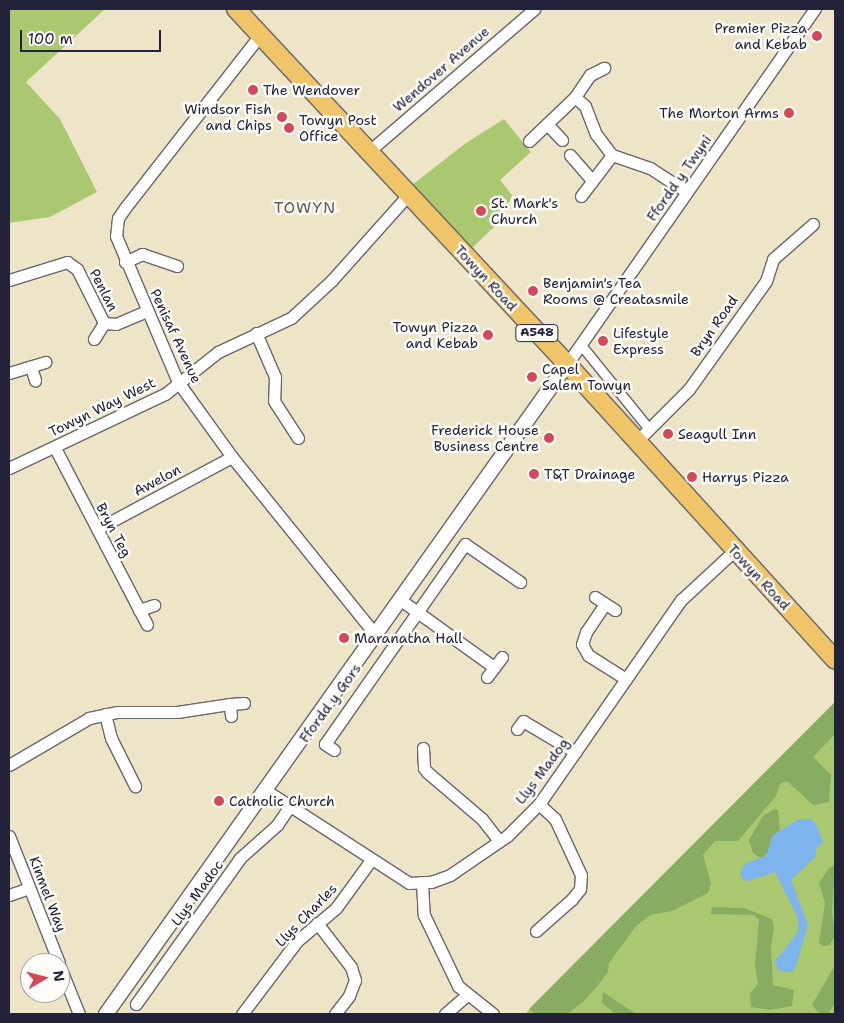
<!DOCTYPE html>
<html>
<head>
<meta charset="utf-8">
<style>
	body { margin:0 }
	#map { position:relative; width:844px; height:1023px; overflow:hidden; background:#eee5c8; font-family:"Shantell Sans",sans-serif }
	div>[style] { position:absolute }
	.green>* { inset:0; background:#aac870 }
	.forest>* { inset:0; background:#87ac62 }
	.water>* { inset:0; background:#7eb4ed }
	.roads { filter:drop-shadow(1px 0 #69666c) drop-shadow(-1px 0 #69666c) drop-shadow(0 1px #69666c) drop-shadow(0 -1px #69666c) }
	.pedestrian>* { height:9px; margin:-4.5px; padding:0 4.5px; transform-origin:4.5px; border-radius:4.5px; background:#fff }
	.minor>* { height:11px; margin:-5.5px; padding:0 5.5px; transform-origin:5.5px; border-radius:5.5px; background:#fff }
	.tertiary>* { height:14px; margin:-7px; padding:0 7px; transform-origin:7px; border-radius:7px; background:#fff }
	.primary>* { height:18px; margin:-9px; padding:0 9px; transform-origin:9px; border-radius:9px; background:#f0c469 }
	.dots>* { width:14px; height:14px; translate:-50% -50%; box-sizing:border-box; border:2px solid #fdfcf7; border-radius:50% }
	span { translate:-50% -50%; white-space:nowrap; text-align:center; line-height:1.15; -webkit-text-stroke:5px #fdfcf7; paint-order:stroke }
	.shield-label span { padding:1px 4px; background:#fdfcf7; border:1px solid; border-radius:4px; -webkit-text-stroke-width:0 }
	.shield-label { font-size:12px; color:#22223b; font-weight:700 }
	.poi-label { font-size:14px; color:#22223b }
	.right { translate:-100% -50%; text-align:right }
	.left { translate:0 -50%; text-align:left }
	.street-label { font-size:14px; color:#22223b }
	.quarter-label { font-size:16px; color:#685555; letter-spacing:1px }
	.frame { position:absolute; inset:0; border:10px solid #22223b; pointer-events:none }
	.north { position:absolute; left:20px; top:953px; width:50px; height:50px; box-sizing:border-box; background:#fdfcf7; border:1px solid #a5a5ac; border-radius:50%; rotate:82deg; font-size:14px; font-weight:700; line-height:20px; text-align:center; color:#22223b }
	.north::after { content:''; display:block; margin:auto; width:18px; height:22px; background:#d1495b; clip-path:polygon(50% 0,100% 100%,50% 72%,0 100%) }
	.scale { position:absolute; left:20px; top:30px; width:141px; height:22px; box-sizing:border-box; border:2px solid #22223b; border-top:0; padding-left:6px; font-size:15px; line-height:18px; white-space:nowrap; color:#22223b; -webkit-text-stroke:4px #fdfcf7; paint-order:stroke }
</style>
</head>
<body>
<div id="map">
	<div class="green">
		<div style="clip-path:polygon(9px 9px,105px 9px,26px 82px,60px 119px,97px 192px,50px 217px,9px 223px)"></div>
		<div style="clip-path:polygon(504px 119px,531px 152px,500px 180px,512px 195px,510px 201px,491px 218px,497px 224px,472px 248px,412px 185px,466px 143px)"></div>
		<div style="clip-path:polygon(835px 702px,835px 1014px,525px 1014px,639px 899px)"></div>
	</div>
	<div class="forest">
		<div style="clip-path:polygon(835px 702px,835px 734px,813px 757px,831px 775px,829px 802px,813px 805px,787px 781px,780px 784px,776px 796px,738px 841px,715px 841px,703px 855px,711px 883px,708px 893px,672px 911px,650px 915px,636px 926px,609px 963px,608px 972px,598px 985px,583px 1002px,567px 1014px,535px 1014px,529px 1009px)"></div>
		<div style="clip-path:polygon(774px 809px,778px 810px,780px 831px,771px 839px,770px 850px,762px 859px,753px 853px,749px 840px,763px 816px)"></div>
		<div style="clip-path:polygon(835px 865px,832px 912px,835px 935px,830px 945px,823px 946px,819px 943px,825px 903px,819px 883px,829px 868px)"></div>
		<div style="clip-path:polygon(712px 907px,744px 908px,772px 919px,774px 928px,771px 947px,773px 985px,794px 990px,792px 1006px,769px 1010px,751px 1007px,750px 993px,758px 984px,755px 965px,759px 920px,754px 915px,711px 914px)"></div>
		<div style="clip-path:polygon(835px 965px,835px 1003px,828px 1014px,820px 1014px,812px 1005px)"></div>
		<div style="clip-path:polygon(603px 992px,636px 1014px,638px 1014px,615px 1014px,602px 1003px)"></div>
	</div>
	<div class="water">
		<div style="clip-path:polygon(799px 819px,811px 819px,817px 825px,823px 843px,816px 848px,816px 856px,791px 880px,808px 925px,796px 966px,792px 972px,786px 972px,778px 970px,775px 961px,798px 932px,798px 918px,775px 872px,748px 881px,743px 880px,740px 872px,746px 863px,766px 856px,773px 835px)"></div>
	</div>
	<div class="roads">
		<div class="pedestrian">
			<div style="left:581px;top:345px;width:108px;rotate:51deg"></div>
		</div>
		<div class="minor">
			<div style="left:260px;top:35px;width:219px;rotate:128deg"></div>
			<div style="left:125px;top:208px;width:12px;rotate:125deg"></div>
			<div style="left:118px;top:218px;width:18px;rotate:96deg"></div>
			<div style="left:116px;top:236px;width:159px;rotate:67deg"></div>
			<div style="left:178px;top:382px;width:92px;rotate:54.2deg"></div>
			<div style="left:232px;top:457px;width:231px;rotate:51.1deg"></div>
			<div style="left:575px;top:97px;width:13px;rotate:42deg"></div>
			<div style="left:585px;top:106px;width:30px;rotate:69deg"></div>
			<div style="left:596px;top:134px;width:26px;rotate:53deg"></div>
			<div style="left:612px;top:155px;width:40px;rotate:18.9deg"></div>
			<div style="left:650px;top:168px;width:44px;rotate:33deg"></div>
			<div style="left:547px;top:124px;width:22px;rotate:47deg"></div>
			<div style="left:529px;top:141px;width:64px;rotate:-43.7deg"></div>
			<div style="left:575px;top:97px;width:27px;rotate:-56deg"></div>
			<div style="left:590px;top:75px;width:16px;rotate:-27deg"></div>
			<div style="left:368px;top:152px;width:219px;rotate:-40.7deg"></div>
			<div style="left:570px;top:155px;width:33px;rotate:49deg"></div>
			<div style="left:581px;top:196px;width:51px;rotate:-52.9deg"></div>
			<div style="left:125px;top:262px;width:19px;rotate:-25deg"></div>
			<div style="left:142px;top:254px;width:37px;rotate:19deg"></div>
			<div style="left:9px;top:280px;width:61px;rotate:-17.2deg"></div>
			<div style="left:67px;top:262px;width:12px;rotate:35deg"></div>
			<div style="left:77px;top:269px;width:60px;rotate:63.4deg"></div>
			<div style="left:104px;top:323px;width:12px;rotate:5deg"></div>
			<div style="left:116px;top:324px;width:33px;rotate:-23deg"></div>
			<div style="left:256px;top:333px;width:48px;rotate:66.6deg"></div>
			<div style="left:275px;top:377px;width:24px;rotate:92deg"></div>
			<div style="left:274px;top:401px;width:44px;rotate:57deg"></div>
			<div style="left:94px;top:339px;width:19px;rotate:-58deg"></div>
			<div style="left:567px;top:364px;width:433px;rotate:-55.1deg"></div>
			<div style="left:31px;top:367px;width:14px;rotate:73deg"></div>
			<div style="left:9px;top:373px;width:38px;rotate:-17deg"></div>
			<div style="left:635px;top:443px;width:76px;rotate:-45deg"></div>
			<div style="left:689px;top:389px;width:133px;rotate:-54.5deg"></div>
			<div style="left:766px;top:281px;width:23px;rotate:-72deg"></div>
			<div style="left:773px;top:259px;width:53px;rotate:-41.2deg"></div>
			<div style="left:55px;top:448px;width:199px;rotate:62.5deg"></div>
			<div style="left:9px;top:468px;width:173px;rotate:-25.4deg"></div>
			<div style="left:165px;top:394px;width:68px;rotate:-38.4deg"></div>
			<div style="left:218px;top:352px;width:81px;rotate:-25deg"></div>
			<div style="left:291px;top:318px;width:56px;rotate:-42.8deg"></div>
			<div style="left:332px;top:280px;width:114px;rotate:-48.2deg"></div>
			<div style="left:97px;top:529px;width:153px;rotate:-28.1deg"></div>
			<div style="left:595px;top:597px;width:24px;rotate:33deg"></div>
			<div style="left:402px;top:601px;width:113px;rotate:35.7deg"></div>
			<div style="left:605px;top:604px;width:34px;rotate:124deg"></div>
			<div style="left:586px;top:632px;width:13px;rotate:108deg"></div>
			<div style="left:582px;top:644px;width:13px;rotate:61deg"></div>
			<div style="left:588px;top:655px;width:45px;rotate:32.3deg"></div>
			<div style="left:139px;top:610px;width:16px;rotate:-18deg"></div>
			<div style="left:487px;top:677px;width:25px;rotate:-53deg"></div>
			<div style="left:105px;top:714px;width:25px;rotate:76deg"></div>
			<div style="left:111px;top:738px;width:54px;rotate:63.4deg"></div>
			<div style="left:231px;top:716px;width:12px;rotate:-95deg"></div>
			<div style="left:230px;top:704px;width:14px;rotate:-4deg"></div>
			<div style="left:517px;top:729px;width:10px;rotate:-53deg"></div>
			<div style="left:523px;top:721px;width:61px;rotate:30.8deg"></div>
			<div style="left:423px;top:748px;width:20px;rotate:87deg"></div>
			<div style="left:424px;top:768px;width:5px;rotate:53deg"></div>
			<div style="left:427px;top:772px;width:72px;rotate:40.5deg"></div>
			<div style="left:482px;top:819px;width:28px;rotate:52deg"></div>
			<div style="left:334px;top:750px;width:11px;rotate:-146deg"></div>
			<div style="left:325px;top:744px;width:244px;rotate:-55deg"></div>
			<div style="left:465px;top:544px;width:67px;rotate:34.6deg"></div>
			<div style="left:9px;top:765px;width:93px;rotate:-30.4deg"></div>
			<div style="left:89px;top:718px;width:29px;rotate:-12deg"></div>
			<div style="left:117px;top:712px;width:60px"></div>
			<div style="left:177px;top:712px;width:54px;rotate:-8.6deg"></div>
			<div style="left:267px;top:791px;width:169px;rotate:32.9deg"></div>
			<div style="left:409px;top:883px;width:22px;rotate:-3deg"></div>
			<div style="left:431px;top:882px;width:20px;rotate:-20deg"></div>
			<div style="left:450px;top:875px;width:69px;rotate:-34.4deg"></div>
			<div style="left:507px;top:836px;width:45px;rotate:-45deg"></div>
			<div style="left:539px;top:804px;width:249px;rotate:-55.2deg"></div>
			<div style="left:681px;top:600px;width:74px;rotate:-42.8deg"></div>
			<div style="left:9px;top:836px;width:136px;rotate:68.5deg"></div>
			<div style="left:422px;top:882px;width:33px;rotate:87deg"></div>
			<div style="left:424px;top:915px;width:79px;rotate:64.4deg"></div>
			<div style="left:458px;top:986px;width:45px;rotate:38.7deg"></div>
			<div style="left:9px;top:895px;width:21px;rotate:-19deg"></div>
			<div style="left:317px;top:923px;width:56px;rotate:52.3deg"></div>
			<div style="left:351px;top:967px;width:14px;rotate:73deg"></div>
			<div style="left:355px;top:980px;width:17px;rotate:111deg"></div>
			<div style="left:349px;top:996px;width:23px;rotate:128deg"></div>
			<div style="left:536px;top:931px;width:48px;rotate:-41.6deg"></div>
			<div style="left:572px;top:899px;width:13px;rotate:-51deg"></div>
			<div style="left:580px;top:889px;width:14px;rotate:-86deg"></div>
			<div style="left:581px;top:875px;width:62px;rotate:-114.9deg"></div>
			<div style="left:555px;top:819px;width:22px;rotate:-137deg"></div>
			<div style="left:60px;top:967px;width:51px;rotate:68deg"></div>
			<div style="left:136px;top:1004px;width:179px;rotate:-54.5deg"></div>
			<div style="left:240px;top:858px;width:50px;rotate:-41.7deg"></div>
			<div style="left:277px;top:825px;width:23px;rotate:-56deg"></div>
			<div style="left:242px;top:1014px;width:91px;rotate:-53deg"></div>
			<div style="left:297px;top:941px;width:51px;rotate:-40.2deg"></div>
			<div style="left:336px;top:908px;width:59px;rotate:-53.9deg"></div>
			<div style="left:445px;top:1014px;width:29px;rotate:-41deg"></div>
		</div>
		<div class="tertiary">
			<div style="left:106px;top:1014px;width:797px;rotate:-54.65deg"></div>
		</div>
		<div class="primary">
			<div style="left:236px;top:9px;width:485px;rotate:47deg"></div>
			<div style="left:567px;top:364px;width:399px;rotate:47.8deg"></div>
		</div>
	</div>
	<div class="dots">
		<div style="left:817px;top:36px;background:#d1495b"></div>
		<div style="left:253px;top:90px;background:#d1495b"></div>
		<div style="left:789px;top:113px;background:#d1495b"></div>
		<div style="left:282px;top:117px;background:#d1495b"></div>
		<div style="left:289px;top:128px;background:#d1495b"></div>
		<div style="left:481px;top:211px;background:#d1495b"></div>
		<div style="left:533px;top:291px;background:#d1495b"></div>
		<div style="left:488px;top:335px;background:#d1495b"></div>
		<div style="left:603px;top:341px;background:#d1495b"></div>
		<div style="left:532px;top:377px;background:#d1495b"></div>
		<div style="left:668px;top:434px;background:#d1495b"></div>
		<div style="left:549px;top:438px;background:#d1495b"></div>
		<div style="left:534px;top:474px;background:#d1495b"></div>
		<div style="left:692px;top:477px;background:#d1495b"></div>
		<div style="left:344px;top:638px;background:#d1495b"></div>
		<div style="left:219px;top:801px;background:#d1495b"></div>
	</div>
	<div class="shield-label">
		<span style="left:537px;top:333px">A548</span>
	</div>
	<div class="poi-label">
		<span class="right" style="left:807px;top:36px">Premier Pizza<br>and Kebab</span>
		<span class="left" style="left:263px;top:90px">The Wendover</span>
		<span class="right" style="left:272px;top:117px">Windsor Fish<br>and Chips</span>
		<span class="right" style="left:779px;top:113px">The Morton Arms</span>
		<span class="left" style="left:299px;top:128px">Towyn Post<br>Office</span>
		<span class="left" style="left:491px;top:211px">St. Mark's<br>Church</span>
		<span class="left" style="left:543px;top:291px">Benjamin's Tea<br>Rooms @ Creatasmile</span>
		<span class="right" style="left:478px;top:335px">Towyn Pizza<br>and Kebab</span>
		<span class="left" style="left:613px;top:341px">Lifestyle<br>Express</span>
		<span class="left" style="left:542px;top:377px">Capel<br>Salem Towyn</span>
		<span class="right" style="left:539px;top:438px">Frederick House<br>Business Centre</span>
		<span class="left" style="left:678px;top:434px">Seagull Inn</span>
		<span class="left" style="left:544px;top:474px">T&amp;T Drainage</span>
		<span class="left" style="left:702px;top:477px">Harrys Pizza</span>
		<span class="left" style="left:354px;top:638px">Maranatha Hall</span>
		<span class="left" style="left:229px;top:801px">Catholic Church</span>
	</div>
	<div class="street-label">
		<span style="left:441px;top:69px;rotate:-41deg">Wendover Avenue</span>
		<span style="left:679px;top:178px;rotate:-55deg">Ffordd y Twyni</span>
		<span style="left:486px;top:278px;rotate:47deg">Towyn Road</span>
		<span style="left:104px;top:290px;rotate:63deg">Penlan</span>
		<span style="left:714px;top:326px;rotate:-55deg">Bryn Road</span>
		<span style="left:176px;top:336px;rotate:65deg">Penisaf Avenue</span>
		<span style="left:102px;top:407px;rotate:-26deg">Towyn Way West</span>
		<span style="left:157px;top:480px;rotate:-28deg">Awelon</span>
		<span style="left:114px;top:530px;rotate:62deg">Bryn Teg</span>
		<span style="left:759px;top:577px;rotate:47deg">Towyn Road</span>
		<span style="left:330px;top:703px;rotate:-54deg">Ffordd y Gors</span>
		<span style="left:542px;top:771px;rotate:-53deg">Llys Madog</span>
		<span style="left:197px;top:893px;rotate:-54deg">Llys Madoc</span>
		<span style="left:48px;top:894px;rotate:69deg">Kinmel Way</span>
		<span style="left:306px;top:915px;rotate:-46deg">Llys Charles</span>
	</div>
	<div class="quarter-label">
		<span style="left:305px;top:208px">TOWYN</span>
	</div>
	<div class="frame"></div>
	<div class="north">N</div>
	<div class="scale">100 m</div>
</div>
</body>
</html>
